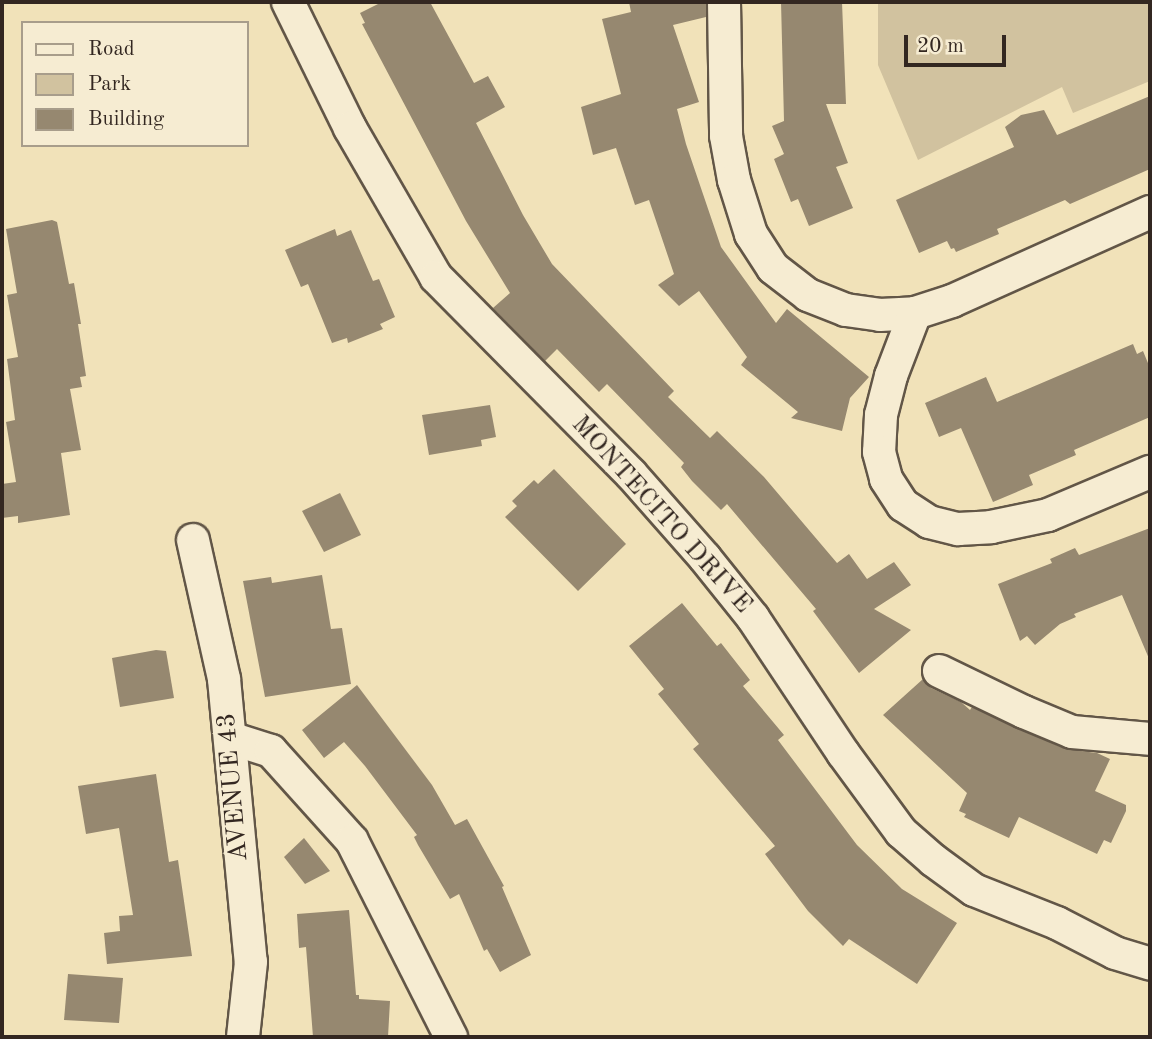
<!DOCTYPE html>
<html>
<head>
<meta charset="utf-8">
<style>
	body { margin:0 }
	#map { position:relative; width:1152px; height:1039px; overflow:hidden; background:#f1e2b9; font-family:"Old Standard TT",serif }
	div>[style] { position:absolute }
	.green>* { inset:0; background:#d1c29f }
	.building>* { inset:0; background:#968870 }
	.roads { filter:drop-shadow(2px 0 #625647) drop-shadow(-2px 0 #625647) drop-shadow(0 2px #625647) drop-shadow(0 -2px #625647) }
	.minor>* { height:32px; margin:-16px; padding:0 16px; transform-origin:16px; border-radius:16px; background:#f6ecd2 }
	span { translate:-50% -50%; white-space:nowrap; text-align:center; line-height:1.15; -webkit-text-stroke:6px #f6ecd2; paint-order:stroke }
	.street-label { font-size:26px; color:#332721 }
	.frame { position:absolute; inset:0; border:4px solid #332721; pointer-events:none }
	.legend { position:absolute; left:21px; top:21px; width:228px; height:126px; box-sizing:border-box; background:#f6ecd2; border:2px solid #a89d8b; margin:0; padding:9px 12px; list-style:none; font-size:21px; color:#332721 }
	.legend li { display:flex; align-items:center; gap:14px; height:35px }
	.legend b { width:35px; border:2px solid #a89d8b }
	.scale { position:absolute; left:904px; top:35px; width:102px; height:32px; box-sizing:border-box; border:4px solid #332721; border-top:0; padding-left:9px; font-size:21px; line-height:24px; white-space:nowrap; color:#332721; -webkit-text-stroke:5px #f6ecd2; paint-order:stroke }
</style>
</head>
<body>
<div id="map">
	<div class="green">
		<div style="clip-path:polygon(878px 2px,1150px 2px,1150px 81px,1073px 113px,1062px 87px,918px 160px,878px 65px)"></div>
	</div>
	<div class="building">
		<div style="clip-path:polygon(382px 2px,430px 2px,474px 83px,488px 76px,505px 107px,476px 123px,523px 215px,552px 264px,674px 391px,668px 397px,710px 438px,717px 431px,764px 477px,837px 563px,849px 554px,867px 579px,894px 562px,911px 585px,874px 609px,911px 630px,859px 673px,813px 611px,816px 609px,727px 504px,721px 510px,692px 481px,681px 467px,684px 463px,607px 384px,599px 392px,557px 349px,545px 361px,493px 308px,510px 293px,466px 221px,362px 24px,365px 23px,360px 13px)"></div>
		<div style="clip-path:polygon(629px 2px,706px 2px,706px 17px,673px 25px,699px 102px,677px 109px,686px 144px,721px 247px,776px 323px,787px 309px,869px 377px,850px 398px,842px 431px,791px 418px,798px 412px,741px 365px,747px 357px,699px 291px,679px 306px,658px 285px,674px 274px,649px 200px,635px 205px,616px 148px,593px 155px,581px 107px,621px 94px,602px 19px,631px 12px)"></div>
		<div style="clip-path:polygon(781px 2px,842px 2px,846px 104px,826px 104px,848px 163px,836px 167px,853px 208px,809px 226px,798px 199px,791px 202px,774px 159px,784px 154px,772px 126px,784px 121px)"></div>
		<div style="clip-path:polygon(1150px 96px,1150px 169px,1070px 204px,1065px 200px,997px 229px,999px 234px,956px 252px,954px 248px,951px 249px,947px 241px,919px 253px,896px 200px,1014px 147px,1005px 127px,1021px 115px,1044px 110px,1057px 135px)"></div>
		<div style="clip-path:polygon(52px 220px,57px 222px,69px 284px,74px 283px,81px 324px,78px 324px,86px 376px,80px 377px,82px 387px,70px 389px,81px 450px,61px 453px,70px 515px,18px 523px,18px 516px,2px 518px,2px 484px,16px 482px,6px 422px,15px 420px,7px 359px,18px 357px,7px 295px,17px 293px,6px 229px)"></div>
		<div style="clip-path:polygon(335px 229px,337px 236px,351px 230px,373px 281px,379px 279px,395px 317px,380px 324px,383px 329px,348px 343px,347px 338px,332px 343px,308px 284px,301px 287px,285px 250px)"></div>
		<div style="clip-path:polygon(1133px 344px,1137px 354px,1143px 351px,1150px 368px,1150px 417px,1074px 450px,1076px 455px,1029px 475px,1033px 485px,993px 502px,961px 428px,939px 437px,925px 403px,986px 377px,997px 402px)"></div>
		<div style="clip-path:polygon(490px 405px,496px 437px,481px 440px,482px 446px,429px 455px,422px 415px)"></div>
		<div style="clip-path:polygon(554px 469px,626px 544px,578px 591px,505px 517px,517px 506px,512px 501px,534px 480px,538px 484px)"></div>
		<div style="clip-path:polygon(340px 493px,361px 535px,324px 552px,302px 511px)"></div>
		<div style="clip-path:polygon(1150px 528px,1150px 661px,1122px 595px,1074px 614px,1076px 617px,1060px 624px,1035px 645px,1027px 636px,1020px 641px,998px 584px,1052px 563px,1050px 559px,1075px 548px,1079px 555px)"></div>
		<div style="clip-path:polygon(322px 575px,331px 629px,342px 628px,351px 684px,265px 697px,243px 581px,271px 577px,272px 583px)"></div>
		<div style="clip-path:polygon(682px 603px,717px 646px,721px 643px,750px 680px,743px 686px,784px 735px,778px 740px,857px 845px,902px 889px,957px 923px,917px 984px,849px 939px,843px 946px,808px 911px,765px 854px,775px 846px,693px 749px,699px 744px,658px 694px,664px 689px,629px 646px)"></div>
		<div style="clip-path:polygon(156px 650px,166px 651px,174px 698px,120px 707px,112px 658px)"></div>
		<div style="clip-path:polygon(923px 679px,931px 688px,961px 702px,970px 710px,972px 707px,1065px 749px,1097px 753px,1110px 759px,1095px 791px,1126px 805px,1126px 811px,1111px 843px,1104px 840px,1097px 854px,1019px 817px,1009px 838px,964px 817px,966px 814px,959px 811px,967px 793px,883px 715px)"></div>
		<div style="clip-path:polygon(357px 685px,432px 785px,455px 825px,467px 819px,504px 886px,502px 887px,531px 955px,500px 972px,487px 949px,484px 951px,459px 894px,450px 899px,418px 845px,414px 837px,417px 835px,365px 766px,344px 742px,324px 758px,302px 730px)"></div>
		<div style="clip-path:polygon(156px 774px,169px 862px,178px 860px,192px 956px,107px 964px,104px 933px,120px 931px,119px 916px,133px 915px,119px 828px,86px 834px,78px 786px)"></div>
		<div style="clip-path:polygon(304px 838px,330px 871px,305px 884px,284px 857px)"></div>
		<div style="clip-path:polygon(349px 910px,356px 995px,359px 995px,359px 999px,390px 1001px,388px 1037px,313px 1037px,306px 947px,299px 948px,297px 914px)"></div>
		<div style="clip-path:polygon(68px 974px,123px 978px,119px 1023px,64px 1020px)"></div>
	</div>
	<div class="roads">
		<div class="minor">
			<div style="left:288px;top:2px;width:140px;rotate:63.8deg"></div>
			<div style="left:350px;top:128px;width:172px;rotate:60deg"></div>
			<div style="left:436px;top:277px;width:277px;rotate:45.3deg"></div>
			<div style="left:631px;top:474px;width:112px;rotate:48.6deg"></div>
			<div style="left:705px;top:558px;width:77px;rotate:51.3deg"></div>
			<div style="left:753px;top:618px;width:162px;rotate:56.3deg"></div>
			<div style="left:843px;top:753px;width:98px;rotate:53.7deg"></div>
			<div style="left:901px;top:832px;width:43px;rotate:41.2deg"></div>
			<div style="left:933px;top:860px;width:51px;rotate:36.2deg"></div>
			<div style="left:974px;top:890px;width:89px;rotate:21.7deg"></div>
			<div style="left:1057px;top:923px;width:65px;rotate:27.3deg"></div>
			<div style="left:1115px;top:953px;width:37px;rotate:17deg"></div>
			<div style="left:724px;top:2px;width:134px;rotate:89.1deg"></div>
			<div style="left:726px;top:136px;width:45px;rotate:79.7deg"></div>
			<div style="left:734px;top:180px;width:57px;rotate:72.5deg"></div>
			<div style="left:751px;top:234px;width:40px;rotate:57.1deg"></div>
			<div style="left:773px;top:268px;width:44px;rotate:37.6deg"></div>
			<div style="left:808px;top:295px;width:41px;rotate:21.5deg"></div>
			<div style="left:846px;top:310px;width:34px;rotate:8deg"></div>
			<div style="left:880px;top:315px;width:35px;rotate:-3deg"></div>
			<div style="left:915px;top:313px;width:39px;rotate:-18deg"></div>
			<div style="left:952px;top:301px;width:217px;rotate:-24.2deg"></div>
			<div style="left:915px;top:313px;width:67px;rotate:110.9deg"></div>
			<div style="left:891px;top:376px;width:40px;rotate:104.4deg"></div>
			<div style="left:881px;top:415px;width:37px;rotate:93deg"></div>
			<div style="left:879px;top:452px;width:28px;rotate:75deg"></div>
			<div style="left:886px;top:479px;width:31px;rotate:57deg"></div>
			<div style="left:903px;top:505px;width:31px;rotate:33deg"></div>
			<div style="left:929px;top:522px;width:30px;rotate:14deg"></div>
			<div style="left:958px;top:529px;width:33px;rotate:-3deg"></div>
			<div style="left:991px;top:527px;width:58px;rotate:-11.9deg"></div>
			<div style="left:1048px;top:515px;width:111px;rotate:-22.9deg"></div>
			<div style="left:193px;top:540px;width:142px;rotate:77.4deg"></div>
			<div style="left:224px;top:679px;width:284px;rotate:84.6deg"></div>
			<div style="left:251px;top:962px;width:75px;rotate:96.1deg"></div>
			<div style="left:939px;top:671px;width:94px;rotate:25.8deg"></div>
			<div style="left:1024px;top:712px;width:52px;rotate:22.6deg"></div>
			<div style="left:1072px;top:732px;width:78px;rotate:5.1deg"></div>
			<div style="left:230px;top:738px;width:43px;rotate:17.6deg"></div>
			<div style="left:271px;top:751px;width:121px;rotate:48deg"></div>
			<div style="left:352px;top:841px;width:220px;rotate:63.2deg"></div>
		</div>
	</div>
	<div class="street-label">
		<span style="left:661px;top:515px;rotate:48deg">MONTECITO DRIVE</span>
		<span style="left:234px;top:787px;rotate:-95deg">AVENUE 43</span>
	</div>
	<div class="frame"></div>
	<ul class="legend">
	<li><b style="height:9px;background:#f6ecd2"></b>Road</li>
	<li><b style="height:19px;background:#d1c29f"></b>Park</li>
	<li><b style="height:19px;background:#968870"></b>Building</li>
	</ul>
	<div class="scale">20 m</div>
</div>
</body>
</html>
